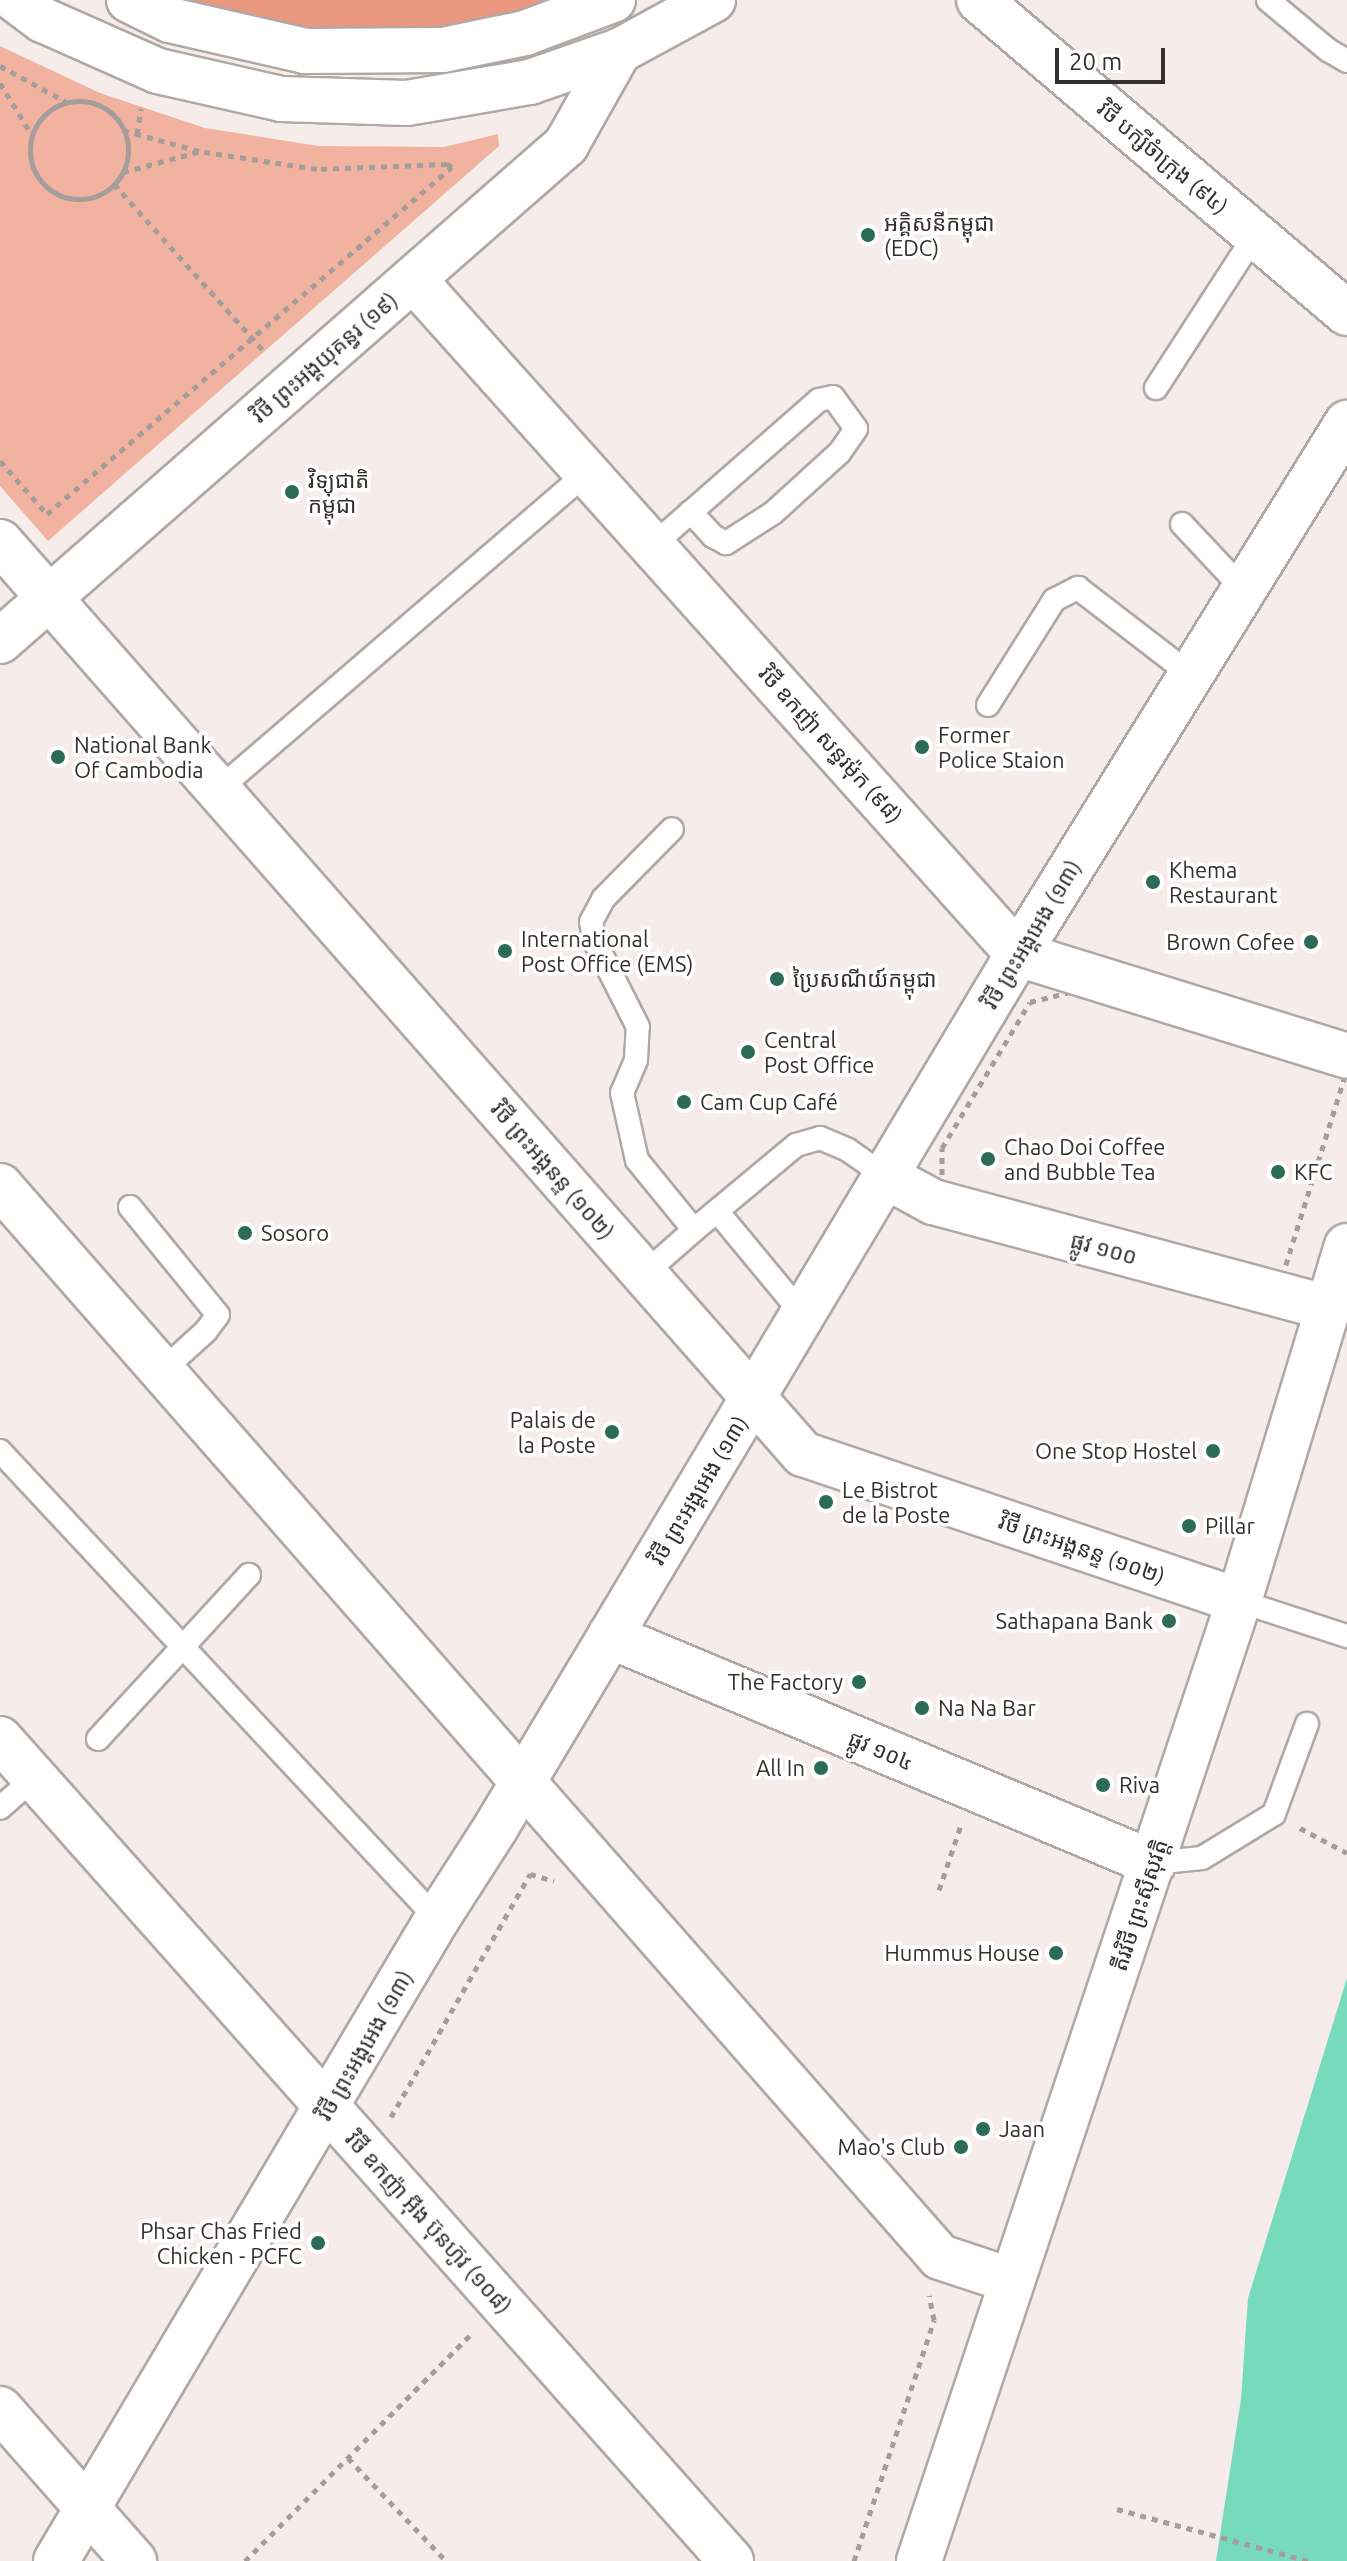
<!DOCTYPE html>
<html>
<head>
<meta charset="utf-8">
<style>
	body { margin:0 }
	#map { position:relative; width:1347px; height:2561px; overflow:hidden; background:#f6edeb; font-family:Ubuntu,"Noto Sans Khmer",sans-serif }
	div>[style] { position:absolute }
	.green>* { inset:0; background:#f1b29f }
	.forest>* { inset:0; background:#e9977f }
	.water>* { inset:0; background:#77dabc }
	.path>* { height:5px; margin-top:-2.5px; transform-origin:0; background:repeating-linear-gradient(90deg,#a49d9c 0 6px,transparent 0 12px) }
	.path>.ring { margin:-2.5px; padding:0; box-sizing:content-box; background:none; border:5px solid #a49d9c; border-radius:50% }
	.roads { filter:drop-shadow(2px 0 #b0a8a5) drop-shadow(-2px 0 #b0a8a5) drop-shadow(0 2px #b0a8a5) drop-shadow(0 -2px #b0a8a5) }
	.lane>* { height:22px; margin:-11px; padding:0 11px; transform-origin:11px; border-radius:11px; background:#fff }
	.street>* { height:44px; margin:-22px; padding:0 22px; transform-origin:22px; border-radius:22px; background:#fff }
	.secondary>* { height:44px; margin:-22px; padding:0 22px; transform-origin:22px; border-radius:22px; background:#fff }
	.dots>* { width:22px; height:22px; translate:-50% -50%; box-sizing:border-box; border:4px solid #fff; border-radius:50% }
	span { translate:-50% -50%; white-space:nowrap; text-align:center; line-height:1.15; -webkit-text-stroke:7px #fff; paint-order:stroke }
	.street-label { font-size:22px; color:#33302f }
	.poi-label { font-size:22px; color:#33302f }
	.left { translate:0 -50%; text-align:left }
	.right { translate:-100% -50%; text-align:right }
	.scale { position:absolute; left:1055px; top:48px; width:110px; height:36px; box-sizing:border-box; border:4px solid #33302f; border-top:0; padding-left:10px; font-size:24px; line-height:28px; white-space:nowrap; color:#33302f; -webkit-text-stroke:6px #fff; paint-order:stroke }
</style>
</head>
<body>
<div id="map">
	<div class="green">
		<div style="clip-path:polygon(0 46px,100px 93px,205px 128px,318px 146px,444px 147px,498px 134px,499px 146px,48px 541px,0 486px)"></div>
	</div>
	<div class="forest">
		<div style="clip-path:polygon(143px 0,597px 0,523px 27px,306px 45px)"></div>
	</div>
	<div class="water">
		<div style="clip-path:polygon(1347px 1978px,1347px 2561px,1216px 2561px,1241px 2399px,1248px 2298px)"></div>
	</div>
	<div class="path">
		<div style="left:0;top:66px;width:74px;rotate:28.3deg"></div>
		<div style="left:0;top:83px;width:61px;rotate:58.4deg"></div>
		<div class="ring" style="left:30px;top:101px;width:93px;height:93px"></div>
		<div style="left:123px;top:130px;width:15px;rotate:16deg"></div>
		<div style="left:137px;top:134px;width:26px;rotate:-81deg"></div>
		<div style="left:123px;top:172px;width:78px;rotate:-14.9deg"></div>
		<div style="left:114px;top:184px;width:224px;rotate:48.1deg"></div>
		<div style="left:0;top:461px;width:71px;rotate:48.4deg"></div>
		<div style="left:47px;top:514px;width:533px;rotate:-40.59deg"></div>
		<div style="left:452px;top:167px;width:6px;rotate:-149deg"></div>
		<div style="left:447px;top:164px;width:130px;rotate:177.8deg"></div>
		<div style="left:317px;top:169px;width:119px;rotate:-171.3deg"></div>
		<div style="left:199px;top:151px;width:64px;rotate:-164.7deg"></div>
		<div style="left:1070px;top:992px;width:288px;rotate:17deg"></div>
		<div style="left:1345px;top:1076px;width:211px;rotate:107.4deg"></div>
		<div style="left:1282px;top:1277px;width:352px;rotate:-165.2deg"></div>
		<div style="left:942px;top:1187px;width:39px;rotate:-90deg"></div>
		<div style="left:942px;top:1148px;width:170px;rotate:-58.9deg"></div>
		<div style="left:1030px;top:1002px;width:41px;rotate:-14deg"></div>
		<div style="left:1300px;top:1828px;width:53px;rotate:28deg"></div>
		<div style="left:939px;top:1890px;width:69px;rotate:-71.3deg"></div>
		<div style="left:391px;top:2117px;width:280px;rotate:-60.2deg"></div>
		<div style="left:530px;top:1874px;width:25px;rotate:16deg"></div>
		<div style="left:348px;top:2458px;width:142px;rotate:46.4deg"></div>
		<div style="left:1117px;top:2509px;width:199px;rotate:15.2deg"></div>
		<div style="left:245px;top:2561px;width:323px;rotate:-45.1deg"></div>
		<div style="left:854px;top:2561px;width:254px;rotate:-71.6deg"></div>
		<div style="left:934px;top:2320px;width:25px;rotate:-101deg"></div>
	</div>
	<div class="roads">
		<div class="lane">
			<div style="left:1268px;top:0;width:78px;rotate:39.8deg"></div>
			<div style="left:1328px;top:50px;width:22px;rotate:30deg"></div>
			<div style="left:1156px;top:388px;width:182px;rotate:-57.1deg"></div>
			<div style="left:1182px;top:524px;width:91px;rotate:46.8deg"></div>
			<div style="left:652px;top:546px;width:52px;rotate:-41.1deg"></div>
			<div style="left:691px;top:512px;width:170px;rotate:-41.2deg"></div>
			<div style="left:819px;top:400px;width:14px;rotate:-12deg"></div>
			<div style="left:833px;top:397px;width:39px;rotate:54deg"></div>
			<div style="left:856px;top:429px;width:29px;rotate:125deg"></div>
			<div style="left:839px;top:453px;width:89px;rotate:137.7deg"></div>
			<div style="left:773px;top:513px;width:56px;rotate:147.4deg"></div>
			<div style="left:726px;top:543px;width:15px;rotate:-152deg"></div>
			<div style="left:713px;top:536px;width:33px;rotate:-133deg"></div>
			<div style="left:988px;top:705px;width:124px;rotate:-57.8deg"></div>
			<div style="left:1054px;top:600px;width:27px;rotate:-27deg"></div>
			<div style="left:1078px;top:588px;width:143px;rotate:37.6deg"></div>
			<div style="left:218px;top:790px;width:486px;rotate:-40.7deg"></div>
			<div style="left:130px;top:1207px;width:139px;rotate:50.8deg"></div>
			<div style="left:218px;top:1315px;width:20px;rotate:127deg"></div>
			<div style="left:206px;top:1331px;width:59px;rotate:137.7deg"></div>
			<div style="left:717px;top:1211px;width:135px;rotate:50.4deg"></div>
			<div style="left:694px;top:1230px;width:133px;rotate:-39.8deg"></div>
			<div style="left:796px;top:1145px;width:25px;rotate:-16deg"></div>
			<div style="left:820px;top:1138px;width:30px;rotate:23deg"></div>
			<div style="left:848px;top:1150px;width:45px;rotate:35.1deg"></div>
			<div style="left:644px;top:1274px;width:67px;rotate:-41.3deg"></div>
			<div style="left:694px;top:1230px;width:90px;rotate:-129.2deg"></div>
			<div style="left:637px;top:1160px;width:69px;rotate:-102.6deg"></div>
			<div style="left:622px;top:1093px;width:36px;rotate:-67deg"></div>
			<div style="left:636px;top:1060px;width:33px;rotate:-87deg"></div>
			<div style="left:638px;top:1027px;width:97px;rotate:-116.8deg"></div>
			<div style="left:594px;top:940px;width:18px;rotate:-99deg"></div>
			<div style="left:591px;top:922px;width:26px;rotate:-62deg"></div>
			<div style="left:603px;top:899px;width:98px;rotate:-45.4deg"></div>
			<div style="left:0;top:1451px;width:640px;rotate:46.96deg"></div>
			<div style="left:1239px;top:1601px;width:114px;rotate:18deg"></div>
			<div style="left:98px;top:1739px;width:223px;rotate:-47.4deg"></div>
			<div style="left:0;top:1808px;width:45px;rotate:-41.4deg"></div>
			<div style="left:1153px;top:1863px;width:49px;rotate:-5.8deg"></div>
			<div style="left:1202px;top:1858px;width:84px;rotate:-31.4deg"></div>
			<div style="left:1274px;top:1814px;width:96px;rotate:-69.9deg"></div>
		</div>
		<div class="street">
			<div style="left:129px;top:0;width:46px;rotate:26deg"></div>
			<div style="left:170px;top:20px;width:139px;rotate:12.9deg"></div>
			<div style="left:305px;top:51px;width:138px;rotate:-0.4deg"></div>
			<div style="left:443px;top:50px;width:84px;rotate:-11.7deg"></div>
			<div style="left:525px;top:33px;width:94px;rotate:-20.6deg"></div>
			<div style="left:413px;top:279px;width:906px;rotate:48.13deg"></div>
			<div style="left:1018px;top:954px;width:344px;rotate:17.2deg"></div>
			<div style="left:0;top:542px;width:1215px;rotate:48.64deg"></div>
			<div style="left:803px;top:1454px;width:460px;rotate:18.6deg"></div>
			<div style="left:885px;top:1176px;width:55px;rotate:28.4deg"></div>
			<div style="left:933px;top:1202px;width:410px;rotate:15deg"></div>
			<div style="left:610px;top:1636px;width:589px;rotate:22.69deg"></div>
			<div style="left:0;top:2409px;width:203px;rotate:48.6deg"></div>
		</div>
		<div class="secondary">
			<div style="left:16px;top:0;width:34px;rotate:37deg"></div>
			<div style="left:43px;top:20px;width:126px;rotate:23.9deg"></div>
			<div style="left:158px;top:71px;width:126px;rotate:12.8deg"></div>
			<div style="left:281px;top:99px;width:126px;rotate:1.8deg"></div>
			<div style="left:407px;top:103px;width:125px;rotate:-9.7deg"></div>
			<div style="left:530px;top:82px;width:94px;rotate:-19.2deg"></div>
			<div style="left:619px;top:51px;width:107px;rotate:-28.5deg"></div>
			<div style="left:979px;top:0;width:483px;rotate:40.4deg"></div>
			<div style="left:0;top:641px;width:753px;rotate:-41.23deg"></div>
			<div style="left:566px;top:145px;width:108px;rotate:-60.6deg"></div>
			<div style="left:0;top:1186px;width:1425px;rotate:48.73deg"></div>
			<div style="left:940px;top:2257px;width:76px;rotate:18.4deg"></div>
			<div style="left:0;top:1739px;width:1100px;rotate:48.35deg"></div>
			<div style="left:56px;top:2561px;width:747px;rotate:-59.31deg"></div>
			<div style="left:437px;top:1919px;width:109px;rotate:-57.3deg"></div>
			<div style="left:496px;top:1827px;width:1017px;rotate:-59.12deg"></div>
			<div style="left:1018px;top:954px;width:625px;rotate:-58.22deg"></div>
			<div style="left:919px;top:2561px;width:1012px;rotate:-71.57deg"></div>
			<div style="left:1239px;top:1601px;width:371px;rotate:-73.1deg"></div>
		</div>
	</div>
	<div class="dots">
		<div style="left:868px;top:235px;background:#2b6b58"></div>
		<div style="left:292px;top:492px;background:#2b6b58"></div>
		<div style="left:922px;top:747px;background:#2b6b58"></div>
		<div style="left:58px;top:757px;background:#2b6b58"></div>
		<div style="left:1153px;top:882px;background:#2b6b58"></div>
		<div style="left:1311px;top:942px;background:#2b6b58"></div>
		<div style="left:505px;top:951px;background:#2b6b58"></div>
		<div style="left:777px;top:979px;background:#2b6b58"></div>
		<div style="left:748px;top:1052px;background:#2b6b58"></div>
		<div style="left:684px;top:1102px;background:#2b6b58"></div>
		<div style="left:988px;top:1159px;background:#2b6b58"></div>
		<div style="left:1278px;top:1172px;background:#2b6b58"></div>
		<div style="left:245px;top:1233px;background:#2b6b58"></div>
		<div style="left:612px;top:1432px;background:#2b6b58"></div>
		<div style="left:1213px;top:1451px;background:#2b6b58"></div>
		<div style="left:826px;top:1502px;background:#2b6b58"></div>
		<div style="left:1189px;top:1526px;background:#2b6b58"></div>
		<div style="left:1169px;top:1621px;background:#2b6b58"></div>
		<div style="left:859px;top:1682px;background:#2b6b58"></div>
		<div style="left:922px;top:1708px;background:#2b6b58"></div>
		<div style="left:821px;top:1768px;background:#2b6b58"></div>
		<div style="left:1103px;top:1785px;background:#2b6b58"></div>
		<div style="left:1056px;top:1953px;background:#2b6b58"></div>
		<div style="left:983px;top:2129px;background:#2b6b58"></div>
		<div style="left:961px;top:2147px;background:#2b6b58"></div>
		<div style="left:318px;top:2243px;background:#2b6b58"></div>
	</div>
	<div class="street-label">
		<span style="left:1163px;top:157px;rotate:40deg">វិថី បក្សីចំាក្រុង (៩៤)</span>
		<span style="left:324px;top:357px;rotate:-41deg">វិថី ព្រះអង្គយុគន្ធរ (១៩)</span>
		<span style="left:831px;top:744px;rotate:48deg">វិថី ឧកញ៉ា សន្ធរម៉ុក (៩៨)</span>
		<span style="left:1031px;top:934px;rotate:-59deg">វិថី ព្រះអង្គអេង (១៣)</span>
		<span style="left:553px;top:1170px;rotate:49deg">វិថី ព្រះអង្គនន្ទ (១០២)</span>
		<span style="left:1104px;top:1248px;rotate:15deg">ផ្លូវ ១០០</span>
		<span style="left:698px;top:1490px;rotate:-59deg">វិថី ព្រះអង្គអេង (១៣)</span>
		<span style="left:1082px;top:1548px;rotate:19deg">វិថី ព្រះអង្គនន្ទ (១០២)</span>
		<span style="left:881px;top:1750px;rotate:23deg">ផ្លូវ ១០៤</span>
		<span style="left:1139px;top:1905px;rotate:-72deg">តីរវិថី ព្រះស៊ីសុវត្តិ</span>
		<span style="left:364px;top:2045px;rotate:-60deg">វិថី ព្រះអង្គអេង (១៣)</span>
		<span style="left:429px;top:2222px;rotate:48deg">វិថី ឧកញ៉ា អ៊ីង ប៊ុនហ៊ូវ (១០៨)</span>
	</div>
	<div class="poi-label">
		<span class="left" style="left:884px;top:235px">អគ្គិសនីកម្ពុជា<br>(EDC)</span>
		<span class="left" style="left:308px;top:492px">វិទ្យុជាតិ<br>កម្ពុជា</span>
		<span class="left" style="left:938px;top:747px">Former<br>Police Staion</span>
		<span class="left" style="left:74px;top:757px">National Bank<br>Of Cambodia</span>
		<span class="left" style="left:1169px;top:882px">Khema<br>Restaurant</span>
		<span class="left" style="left:521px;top:951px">International<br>Post Office (EMS)</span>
		<span class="right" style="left:1295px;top:942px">Brown Cofee</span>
		<span class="left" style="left:793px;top:979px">ប្រៃសណីយ៍កម្ពុជា</span>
		<span class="left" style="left:764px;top:1052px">Central<br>Post Office</span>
		<span class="left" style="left:700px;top:1102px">Cam Cup Café</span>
		<span class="left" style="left:1004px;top:1159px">Chao Doi Coffee<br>and Bubble Tea</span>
		<span class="left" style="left:1294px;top:1172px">KFC</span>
		<span class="left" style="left:261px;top:1233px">Sosoro</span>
		<span class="right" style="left:596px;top:1432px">Palais de<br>la Poste</span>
		<span class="right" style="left:1197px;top:1451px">One Stop Hostel</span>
		<span class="left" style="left:842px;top:1502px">Le Bistrot<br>de la Poste</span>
		<span class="left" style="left:1205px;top:1526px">Pillar</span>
		<span class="right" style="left:1153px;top:1621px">Sathapana Bank</span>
		<span class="right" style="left:843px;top:1682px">The Factory</span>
		<span class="left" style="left:938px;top:1708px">Na Na Bar</span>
		<span class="right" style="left:805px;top:1768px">All In</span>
		<span class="left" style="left:1119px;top:1785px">Riva</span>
		<span class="right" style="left:1040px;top:1953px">Hummus House</span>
		<span class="left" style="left:999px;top:2129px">Jaan</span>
		<span class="right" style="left:945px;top:2147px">Mao's Club</span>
		<span class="right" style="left:302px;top:2243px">Phsar Chas Fried<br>Chicken - PCFC</span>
	</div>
	<div class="scale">20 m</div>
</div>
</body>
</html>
